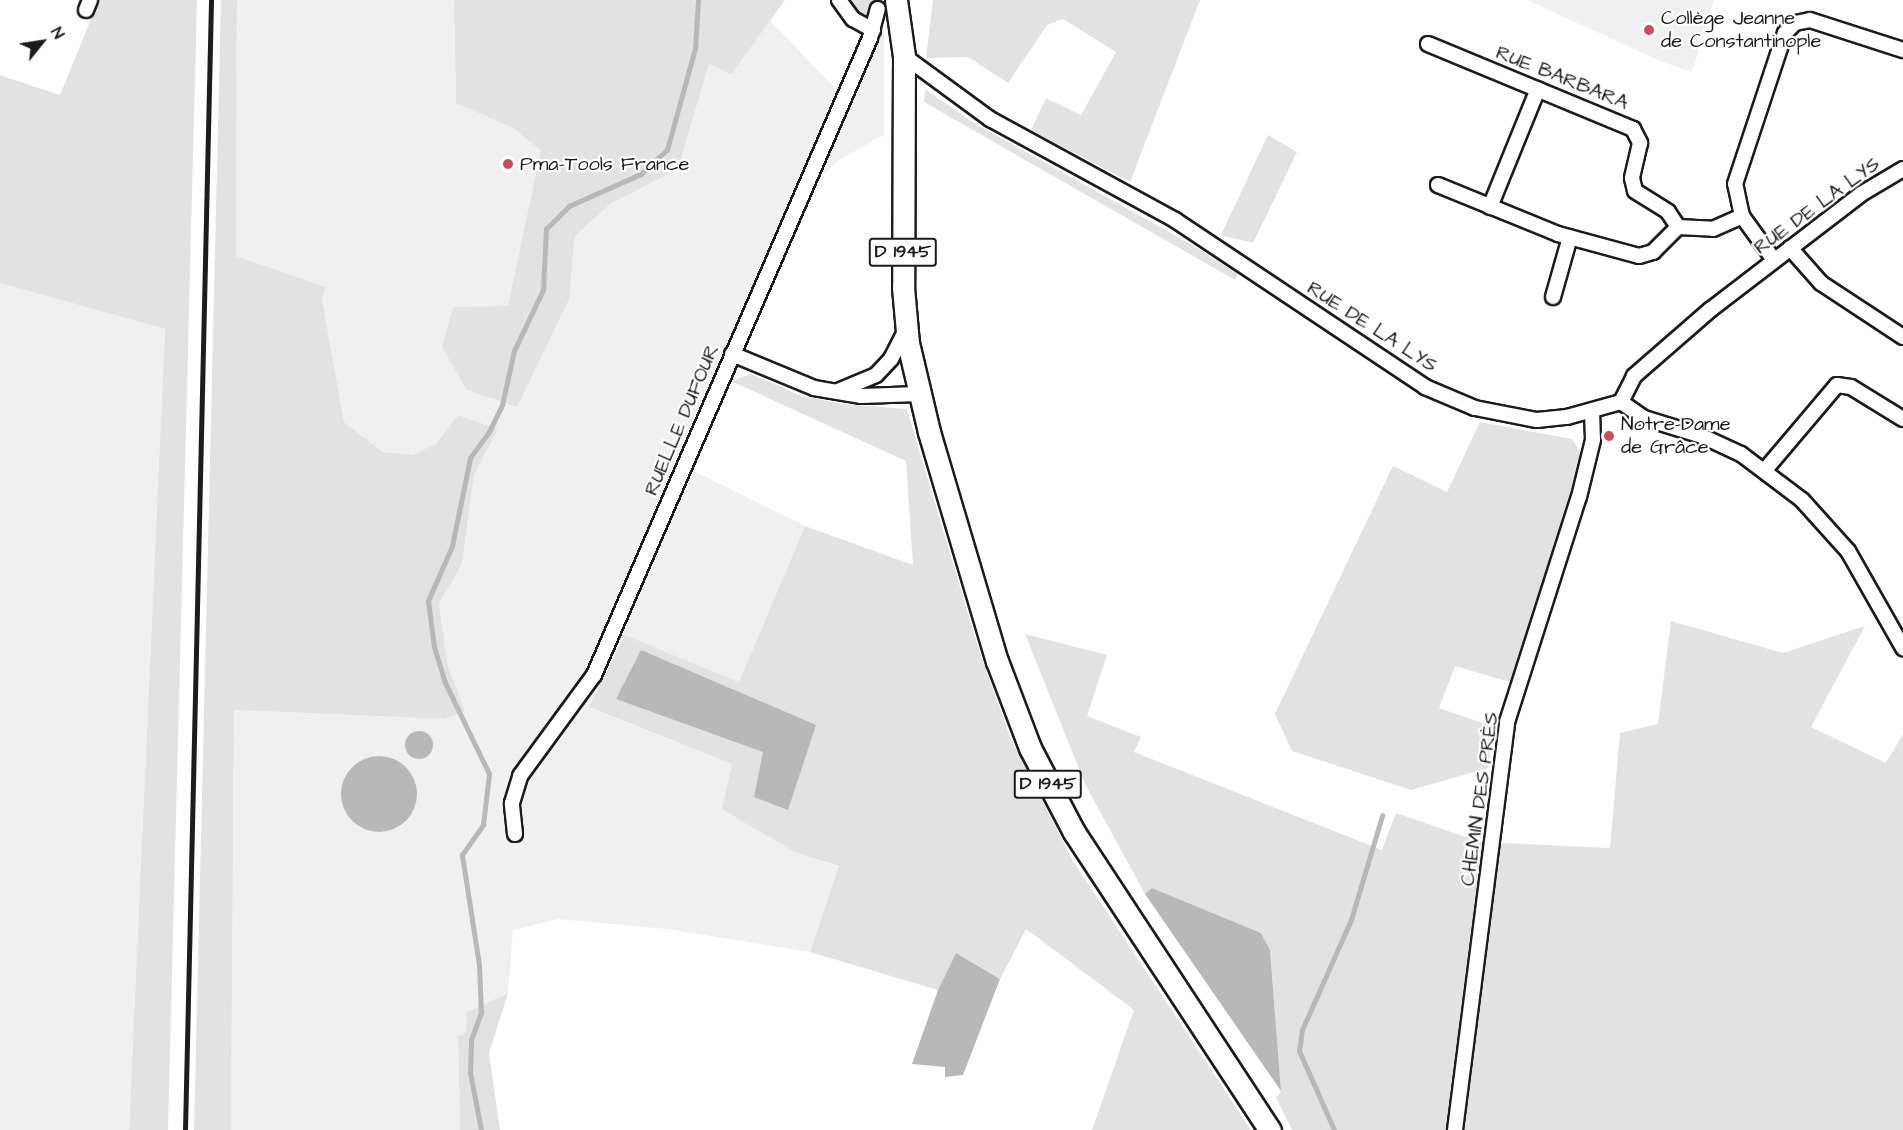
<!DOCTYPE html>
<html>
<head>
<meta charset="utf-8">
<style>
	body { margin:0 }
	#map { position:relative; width:1903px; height:1130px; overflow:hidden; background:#fff; font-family:"Architects Daughter",sans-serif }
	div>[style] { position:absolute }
	.built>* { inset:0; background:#f0f0f0 }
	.green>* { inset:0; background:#e2e2e2 }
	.water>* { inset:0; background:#b8b8b8 }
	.round { border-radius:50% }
	.stream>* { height:4.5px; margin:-2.25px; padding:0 2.25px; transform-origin:2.25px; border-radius:2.25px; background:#b8b8b8 }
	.roads { filter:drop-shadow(2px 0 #1c1c1c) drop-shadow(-2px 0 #1c1c1c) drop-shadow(0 2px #1c1c1c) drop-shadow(0 -2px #1c1c1c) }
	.minor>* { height:14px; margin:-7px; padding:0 7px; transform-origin:7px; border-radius:7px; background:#fff }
	.primary>* { height:21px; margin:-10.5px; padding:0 10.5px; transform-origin:10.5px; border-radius:10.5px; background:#fff }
	.rail>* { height:4.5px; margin:-2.25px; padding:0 2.25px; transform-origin:2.25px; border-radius:2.25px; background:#1c1c1c }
	.dots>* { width:16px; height:16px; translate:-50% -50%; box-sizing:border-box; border:3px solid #fff; border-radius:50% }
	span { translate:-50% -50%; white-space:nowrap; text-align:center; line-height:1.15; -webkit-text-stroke:4.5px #fff; paint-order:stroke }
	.shield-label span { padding:2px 4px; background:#fff; border:2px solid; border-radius:4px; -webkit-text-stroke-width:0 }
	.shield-label { font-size:18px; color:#1c1c1c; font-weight:700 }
	.poi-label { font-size:20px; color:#1c1c1c }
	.left { translate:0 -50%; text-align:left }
	.street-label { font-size:20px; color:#1c1c1c }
	.north { position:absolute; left:12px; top:12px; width:60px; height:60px; -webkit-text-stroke:4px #fff; paint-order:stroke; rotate:60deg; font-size:16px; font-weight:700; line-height:24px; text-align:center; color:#1c1c1c }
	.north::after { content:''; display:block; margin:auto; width:21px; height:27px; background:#1c1c1c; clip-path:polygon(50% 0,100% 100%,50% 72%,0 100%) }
</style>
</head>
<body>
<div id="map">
	<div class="built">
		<div style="clip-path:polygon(237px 0,454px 0,456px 103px,513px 128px,542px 150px,508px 306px,453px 307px,442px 347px,569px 299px,575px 236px,610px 204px,678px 169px,709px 64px,731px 75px,770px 21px,836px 89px,860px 37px,884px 39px,884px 135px,839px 160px,819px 179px,692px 470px,805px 526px,739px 682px,625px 635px,590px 708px,732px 764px,797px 853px,840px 867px,810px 952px,667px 929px,558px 919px,513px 930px,508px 993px,467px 1012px,465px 1034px,458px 1036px,460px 1130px,231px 1130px,234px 710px,445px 719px,465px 711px,448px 667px,439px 604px,462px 564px,474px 475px,498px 429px,458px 415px,436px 444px,413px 456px,383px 452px,344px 422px,322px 299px,326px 287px,236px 256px)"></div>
		<div style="clip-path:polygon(1527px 0,1714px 0,1692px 72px,1660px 61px)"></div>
		<div style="clip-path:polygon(0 283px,165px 329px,129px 1130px,0 1130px)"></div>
	</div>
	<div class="green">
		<div style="clip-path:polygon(99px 0,197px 0,168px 1130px,129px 1130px,165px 329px,0 283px,0 75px,60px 95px)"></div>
		<div style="clip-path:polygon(221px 0,237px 0,236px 256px,326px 287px,322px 299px,344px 422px,383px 452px,413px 455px,436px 444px,458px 415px,498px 429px,474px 475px,462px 564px,439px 604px,448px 667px,465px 711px,445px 719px,234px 710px,231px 1130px,194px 1130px)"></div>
		<div style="clip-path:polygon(454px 0,785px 0,731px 75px,709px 64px,678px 169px,610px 204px,575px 236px,569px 299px,517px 407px,467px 390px,442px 347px,453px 307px,508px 306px,541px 150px,513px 128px,456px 103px)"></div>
		<div style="clip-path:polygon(831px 0,880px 0,884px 39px,860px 37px)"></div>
		<div style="clip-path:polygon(933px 0,1200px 0,1130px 182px,1031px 130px,1046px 98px,1081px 115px,1116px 52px,1063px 19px,1047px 25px,1008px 83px,968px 57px,926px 58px)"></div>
		<div style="clip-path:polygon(925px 89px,976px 124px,1194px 246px,1238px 274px,1235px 280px,924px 102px)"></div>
		<div style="clip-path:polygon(1268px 135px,1297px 152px,1253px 243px,1221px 235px)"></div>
		<div style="clip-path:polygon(751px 374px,799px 395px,842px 404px,907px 409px,978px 647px,1010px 737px,1073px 861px,1251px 1130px,1092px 1130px,1134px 1010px,1026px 929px,1000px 979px,956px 953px,938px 990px,810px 952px,839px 866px,797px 853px,722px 809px,732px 764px,589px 707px,625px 635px,739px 682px,805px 526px,913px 565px,906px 461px,731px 381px)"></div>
		<div style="clip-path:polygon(1480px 422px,1572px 439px,1582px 454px,1510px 682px,1455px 666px,1439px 708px,1494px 727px,1488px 768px,1411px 790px,1292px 751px,1275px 714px,1393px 466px,1447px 492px)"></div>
		<div style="clip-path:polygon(1671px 621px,1783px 653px,1865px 626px,1811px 727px,1886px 763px,1903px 734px,1903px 1130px,1292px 1130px,1276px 1098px,1281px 1091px,1270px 950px,1261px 933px,1152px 888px,1145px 894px,1085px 784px,1025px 634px,1107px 655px,1087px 716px,1141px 737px,1134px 752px,1382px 850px,1396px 813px,1480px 842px,1610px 848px,1620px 733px,1658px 724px)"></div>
		<div style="clip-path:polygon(508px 993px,489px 1053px,500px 1130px,460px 1130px,458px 1036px,465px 1034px,467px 1012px)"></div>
	</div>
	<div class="water">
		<div style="clip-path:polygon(641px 650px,816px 725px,788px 810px,754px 797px,763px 752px,616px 699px)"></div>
		<div class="round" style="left:405px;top:731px;width:28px;height:28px"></div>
		<div class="round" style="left:341px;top:756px;width:76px;height:76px"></div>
		<div style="clip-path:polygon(1152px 888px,1261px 933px,1270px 950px,1281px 1091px,1145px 894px)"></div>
		<div style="clip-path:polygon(956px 953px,1000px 979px,963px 1075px,945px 1077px,945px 1067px,912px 1064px,938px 990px)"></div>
	</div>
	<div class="stream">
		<div style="left:481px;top:1130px;width:58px;rotate:-100.9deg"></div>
		<div style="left:470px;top:1073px;width:33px;rotate:-88deg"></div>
		<div style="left:471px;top:1040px;width:29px;rotate:-70deg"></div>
		<div style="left:481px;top:1013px;width:48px;rotate:-92.4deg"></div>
		<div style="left:479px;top:965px;width:111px;rotate:-98.8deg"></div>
		<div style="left:462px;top:855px;width:37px;rotate:-55deg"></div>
		<div style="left:483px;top:825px;width:51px;rotate:-83.3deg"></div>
		<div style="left:489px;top:774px;width:101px;rotate:-115.8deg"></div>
		<div style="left:445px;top:683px;width:38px;rotate:-107deg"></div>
		<div style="left:434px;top:647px;width:46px;rotate:-97.4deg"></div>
		<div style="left:428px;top:601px;width:60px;rotate:-66.4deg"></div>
		<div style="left:452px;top:546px;width:90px;rotate:-78.4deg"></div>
		<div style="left:470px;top:458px;width:32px;rotate:-54deg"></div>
		<div style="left:489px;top:432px;width:30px;rotate:-64deg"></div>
		<div style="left:502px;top:405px;width:55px;rotate:-77.5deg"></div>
		<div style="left:514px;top:351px;width:68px;rotate:-64.6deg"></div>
		<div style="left:543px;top:290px;width:61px;rotate:-87.2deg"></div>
		<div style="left:546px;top:229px;width:33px;rotate:-45deg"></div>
		<div style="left:569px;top:206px;width:79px;rotate:-24deg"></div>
		<div style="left:641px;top:174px;width:35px;rotate:-43deg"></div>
		<div style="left:667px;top:150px;width:106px;rotate:-74.6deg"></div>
		<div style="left:695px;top:48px;width:48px;rotate:-86.4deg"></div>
		<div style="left:1334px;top:1130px;width:86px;rotate:-113.9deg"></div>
		<div style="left:1299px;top:1051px;width:21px;rotate:-82deg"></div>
		<div style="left:1302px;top:1030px;width:120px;rotate:-66deg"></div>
		<div style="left:1351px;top:920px;width:109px;rotate:-73.4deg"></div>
	</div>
	<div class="roads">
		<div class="minor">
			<div style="left:839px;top:0;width:24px;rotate:54deg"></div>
			<div style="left:853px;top:19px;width:23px;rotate:29deg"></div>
			<div style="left:86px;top:10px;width:11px;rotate:-68deg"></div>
			<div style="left:1428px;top:44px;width:222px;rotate:22.5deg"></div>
			<div style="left:1633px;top:129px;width:16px;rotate:63deg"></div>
			<div style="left:1640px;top:143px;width:36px;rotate:103deg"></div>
			<div style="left:1632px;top:178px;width:13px;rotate:77deg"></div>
			<div style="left:1635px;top:191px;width:39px;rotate:32deg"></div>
			<div style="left:1668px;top:212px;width:18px;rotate:56deg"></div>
			<div style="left:904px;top:56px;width:107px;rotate:36.2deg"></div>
			<div style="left:990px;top:119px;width:211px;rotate:28.6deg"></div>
			<div style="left:1175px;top:220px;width:301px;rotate:33.7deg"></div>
			<div style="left:1425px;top:387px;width:54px;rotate:22.8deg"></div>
			<div style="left:1475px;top:408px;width:63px;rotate:11deg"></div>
			<div style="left:1537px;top:420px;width:30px;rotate:-6deg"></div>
			<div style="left:1567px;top:417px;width:56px;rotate:-15.5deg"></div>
			<div style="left:1438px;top:185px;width:130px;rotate:22.2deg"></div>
			<div style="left:1558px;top:234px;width:84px;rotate:15.2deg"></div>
			<div style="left:1639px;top:256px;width:15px;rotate:-16deg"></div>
			<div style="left:1653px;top:252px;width:35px;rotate:-45deg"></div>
			<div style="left:1678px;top:227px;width:35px;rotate:3deg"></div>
			<div style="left:1713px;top:229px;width:32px;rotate:-24deg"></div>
			<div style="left:1490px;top:207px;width:127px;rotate:-67.9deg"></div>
			<div style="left:1790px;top:248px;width:47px;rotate:48.5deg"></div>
			<div style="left:1821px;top:283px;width:98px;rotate:33.4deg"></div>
			<div style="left:1774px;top:260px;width:54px;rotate:-126deg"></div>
			<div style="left:1742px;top:216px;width:33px;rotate:-102deg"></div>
			<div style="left:1735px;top:184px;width:159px;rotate:-71.7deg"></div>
			<div style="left:1785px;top:33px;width:14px;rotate:-45deg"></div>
			<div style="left:1795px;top:23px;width:15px;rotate:-11deg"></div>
			<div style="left:1810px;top:20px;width:98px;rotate:17.9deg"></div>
			<div style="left:1553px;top:297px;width:62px;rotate:-74.2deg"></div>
			<div style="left:732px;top:354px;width:89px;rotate:22.5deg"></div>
			<div style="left:814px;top:388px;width:48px;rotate:9.7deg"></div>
			<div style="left:861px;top:396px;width:58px;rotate:-2deg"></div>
			<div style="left:838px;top:391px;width:41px;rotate:-22.8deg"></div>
			<div style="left:876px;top:375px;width:22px;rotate:-47deg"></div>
			<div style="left:891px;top:359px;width:31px;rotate:-63deg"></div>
			<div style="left:1621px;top:402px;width:28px;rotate:35deg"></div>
			<div style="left:1644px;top:418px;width:61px;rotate:17.2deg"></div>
			<div style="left:1702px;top:436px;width:43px;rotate:24.8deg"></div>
			<div style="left:1741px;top:454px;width:76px;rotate:37deg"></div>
			<div style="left:1802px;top:500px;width:69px;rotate:48deg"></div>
			<div style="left:1848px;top:551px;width:112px;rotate:60.4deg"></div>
			<div style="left:1621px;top:402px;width:29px;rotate:-63deg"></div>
			<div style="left:1634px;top:376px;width:101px;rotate:-41deg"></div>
			<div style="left:1710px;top:310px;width:190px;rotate:-37.5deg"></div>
			<div style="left:1861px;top:194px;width:49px;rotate:-30.8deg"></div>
			<div style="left:1765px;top:470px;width:111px;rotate:-49.7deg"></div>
			<div style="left:1837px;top:385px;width:14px;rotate:8deg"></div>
			<div style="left:1851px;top:387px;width:61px;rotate:31.6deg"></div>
			<div style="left:515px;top:834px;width:31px;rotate:-96deg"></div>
			<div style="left:512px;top:803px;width:28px;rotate:-73deg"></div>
			<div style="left:520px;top:776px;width:125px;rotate:-53.8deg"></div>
			<div style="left:594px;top:675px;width:694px;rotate:-66.57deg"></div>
			<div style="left:870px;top:38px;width:30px;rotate:-75deg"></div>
			<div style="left:1455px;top:1130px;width:411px;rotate:-82.7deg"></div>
			<div style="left:1507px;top:722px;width:236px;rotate:-72.3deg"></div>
			<div style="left:1579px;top:497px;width:59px;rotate:-76.2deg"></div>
			<div style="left:1593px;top:440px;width:29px;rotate:-92deg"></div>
		</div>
		<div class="primary">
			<div style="left:896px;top:0;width:57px;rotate:81.9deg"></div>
			<div style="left:904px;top:56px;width:231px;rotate:90.2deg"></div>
			<div style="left:903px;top:287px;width:56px;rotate:84.9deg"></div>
			<div style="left:908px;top:343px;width:91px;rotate:76.7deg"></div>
			<div style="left:929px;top:432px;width:239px;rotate:73.5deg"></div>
			<div style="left:997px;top:661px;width:93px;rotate:69.2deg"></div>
			<div style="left:1030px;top:748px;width:95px;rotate:62.4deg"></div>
			<div style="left:1074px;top:832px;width:357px;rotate:56.7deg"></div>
		</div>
	</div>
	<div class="rail">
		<div style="left:185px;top:1130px;width:1130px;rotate:-88.68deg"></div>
	</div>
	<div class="dots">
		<div style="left:1649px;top:30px;background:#d1495b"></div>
		<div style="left:508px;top:164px;background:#d1495b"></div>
		<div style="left:1609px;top:436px;background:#d1495b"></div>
	</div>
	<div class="shield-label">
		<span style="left:903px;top:252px">D 1945</span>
		<span style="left:1048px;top:784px">D 1945</span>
	</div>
	<div class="poi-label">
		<span class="left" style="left:1661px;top:30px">Collège Jeanne<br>de Constantinople</span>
		<span class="left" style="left:520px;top:164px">Pma-Tools France</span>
		<span class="left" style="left:1621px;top:436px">Notre-Dame<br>de Grâce</span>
	</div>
	<div class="street-label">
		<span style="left:1562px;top:78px;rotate:22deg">RUE BARBARA</span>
		<span style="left:1817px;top:206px;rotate:-36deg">RUE DE LA LYS</span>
		<span style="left:1372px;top:327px;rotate:33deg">RUE DE LA LYS</span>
		<span style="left:682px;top:420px;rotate:-67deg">RUELLE DUFOUR</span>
		<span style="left:1480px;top:799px;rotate:-82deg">CHEMIN DES PRÈS</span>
	</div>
	<div class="north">N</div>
</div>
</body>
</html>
